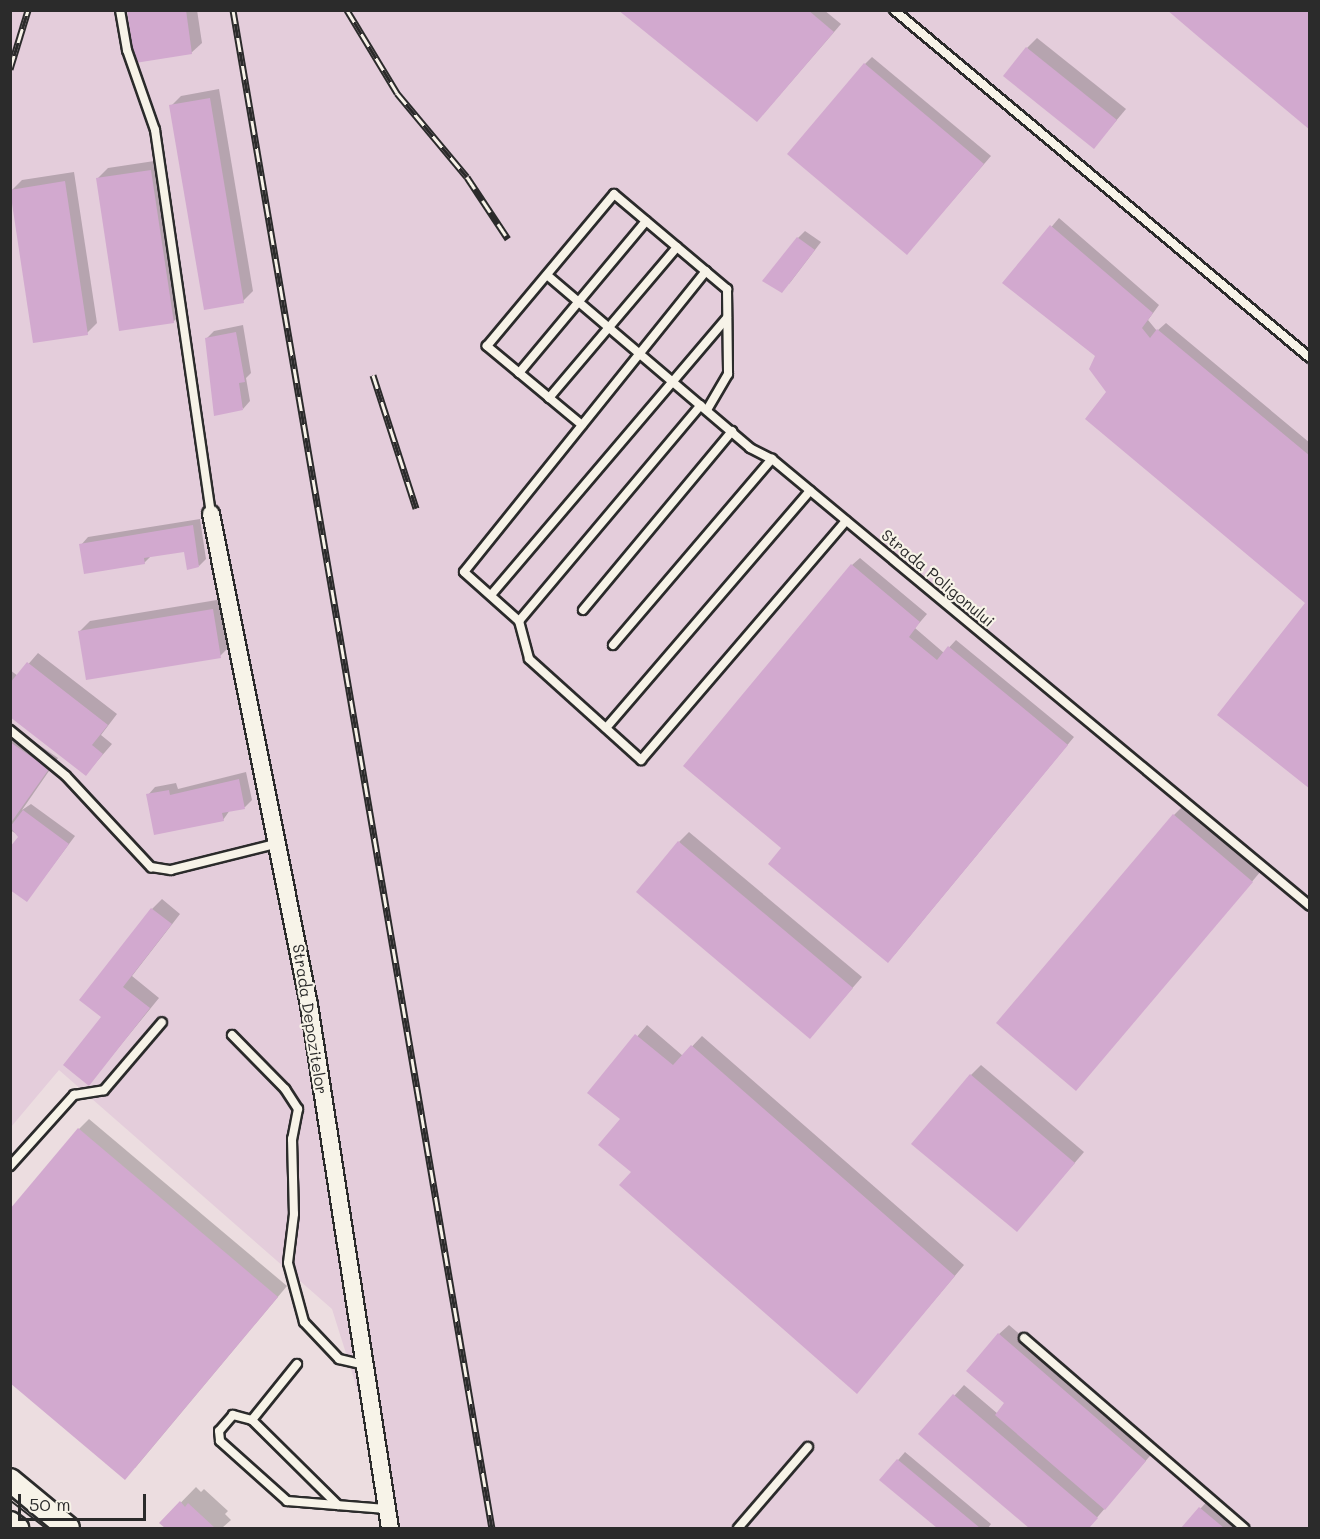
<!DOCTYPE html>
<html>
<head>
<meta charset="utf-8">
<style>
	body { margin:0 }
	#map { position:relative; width:1320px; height:1539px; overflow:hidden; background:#ecdde0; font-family:Mali,sans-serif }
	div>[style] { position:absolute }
	.built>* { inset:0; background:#e4cddb }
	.shadow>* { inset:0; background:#0003 }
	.building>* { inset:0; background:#d2a9cf }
	.roads { filter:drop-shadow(2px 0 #2b2b2b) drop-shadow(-2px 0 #2b2b2b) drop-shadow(0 2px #2b2b2b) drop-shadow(0 -2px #2b2b2b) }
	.lane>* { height:8px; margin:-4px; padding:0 4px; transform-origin:4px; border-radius:4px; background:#f7f3e8 }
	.street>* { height:16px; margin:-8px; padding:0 8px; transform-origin:8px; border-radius:8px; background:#f7f3e8 }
	.secondary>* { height:22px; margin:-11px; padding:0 11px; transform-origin:11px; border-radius:11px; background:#f7f3e8 }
	.tram>* { height:1.5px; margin:-0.75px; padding:0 0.75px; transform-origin:0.75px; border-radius:0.75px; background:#2b2b2b }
	.rail>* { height:7px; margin-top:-3.5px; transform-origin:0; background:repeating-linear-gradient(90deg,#f7f3e8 0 14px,#2b2b2b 0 28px); box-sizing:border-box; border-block:2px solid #2b2b2b }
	span { translate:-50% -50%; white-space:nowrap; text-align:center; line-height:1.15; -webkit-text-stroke:4.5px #f7f3e8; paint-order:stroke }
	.street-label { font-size:16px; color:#2b2b2b }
	.frame { position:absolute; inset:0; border:12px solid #2b2b2b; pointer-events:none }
	.scale { position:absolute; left:18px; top:1494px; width:128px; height:27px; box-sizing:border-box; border:3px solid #2b2b2b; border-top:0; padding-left:8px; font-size:18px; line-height:21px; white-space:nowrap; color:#2b2b2b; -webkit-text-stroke:4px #f7f3e8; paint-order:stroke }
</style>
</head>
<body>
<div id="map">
	<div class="built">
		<div style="clip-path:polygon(11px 11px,1309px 11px,1309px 1528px,401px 1528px,332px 1309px,59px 1070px,11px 1127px)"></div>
	</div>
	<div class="shadow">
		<div style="clip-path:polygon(129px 10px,197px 10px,202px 43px,191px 53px)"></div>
		<div style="clip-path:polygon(620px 10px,824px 10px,841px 24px,764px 113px)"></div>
		<div style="clip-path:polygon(1037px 38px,1126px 109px,1094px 147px,1027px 48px)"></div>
		<div style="clip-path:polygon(872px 57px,991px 156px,914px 245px,865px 64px)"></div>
		<div style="clip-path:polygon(219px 89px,253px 291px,243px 301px,171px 106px,181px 96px)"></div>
		<div style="clip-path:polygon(161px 160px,183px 312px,173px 322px,98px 178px,108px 168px)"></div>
		<div style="clip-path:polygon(74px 172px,97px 323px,87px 333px,12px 190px,22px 180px)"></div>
		<div style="clip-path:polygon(1059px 218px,1159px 305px,1148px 320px,1157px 331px,1166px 323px,1310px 443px,1310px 787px,1307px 603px,1108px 392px,1097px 356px,1004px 283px)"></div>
		<div style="clip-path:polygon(805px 231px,821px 242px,789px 284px,798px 238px)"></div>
		<div style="clip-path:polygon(243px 325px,251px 373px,246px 378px,250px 401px,243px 409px,207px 338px,214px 331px)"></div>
		<div style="clip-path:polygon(200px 519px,206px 559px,199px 566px,185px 550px,151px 556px,144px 563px,81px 545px,88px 537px)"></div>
		<div style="clip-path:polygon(860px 558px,927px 614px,915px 628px,944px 653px,956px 640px,1074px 737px,895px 954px,783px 848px,852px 565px)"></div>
		<div style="clip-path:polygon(223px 599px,230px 646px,220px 656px,80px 631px,90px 621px)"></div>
		<div style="clip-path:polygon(38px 653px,117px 714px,101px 735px,112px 744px,86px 774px,10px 715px,10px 670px,18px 676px)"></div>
		<div style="clip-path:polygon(10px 725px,58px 758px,22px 810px,31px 804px,75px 836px,27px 900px,20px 836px,10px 830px)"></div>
		<div style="clip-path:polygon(246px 772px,252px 800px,245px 807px,230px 810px,223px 820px,148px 795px,155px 787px,176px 783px,178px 789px)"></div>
		<div style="clip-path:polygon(1184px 805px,1261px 871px,1085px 1079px,1174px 815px)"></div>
		<div style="clip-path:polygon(689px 832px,862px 977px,810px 1037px,679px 842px)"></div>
		<div style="clip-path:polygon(162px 899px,180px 914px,132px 976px,159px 998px,89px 1084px,103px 1016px,152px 909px)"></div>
		<div style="clip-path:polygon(647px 1025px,683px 1056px,702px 1036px,964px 1265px,857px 1392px,634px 1171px,622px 1119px,589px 1093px)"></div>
		<div style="clip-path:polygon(981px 1065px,1084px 1152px,1017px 1230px,971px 1075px)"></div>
		<div style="clip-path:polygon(89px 1119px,287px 1286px,135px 1468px,79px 1129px)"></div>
		<div style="clip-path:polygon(1009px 1325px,1155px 1450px,1088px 1528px,1031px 1528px,920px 1434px,964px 1385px,998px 1414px,1006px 1403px,999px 1334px)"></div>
		<div style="clip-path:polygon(905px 1452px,991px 1524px,988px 1528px,939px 1528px,881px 1480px)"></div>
		<div style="clip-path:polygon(196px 1487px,201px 1492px,204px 1489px,228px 1511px,225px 1514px,231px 1520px,222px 1528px,167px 1528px,161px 1523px)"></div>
		<div style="clip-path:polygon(1210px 1498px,1246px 1528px,1183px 1528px)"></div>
	</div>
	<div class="building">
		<div style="clip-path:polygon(127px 10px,186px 10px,192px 54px,135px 63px)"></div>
		<div style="clip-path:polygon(618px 10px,808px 10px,834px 32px,757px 122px)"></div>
		<div style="clip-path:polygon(1167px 10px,1310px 10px,1310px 130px,1201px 39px)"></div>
		<div style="clip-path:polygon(1026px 47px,1117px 120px,1094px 149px,1003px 76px)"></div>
		<div style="clip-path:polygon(864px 63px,984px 164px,907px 255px,787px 154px)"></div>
		<div style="clip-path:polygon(210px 98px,244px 303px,204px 310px,169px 105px)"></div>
		<div style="clip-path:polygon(151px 170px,174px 323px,119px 331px,96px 178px)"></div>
		<div style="clip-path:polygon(65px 181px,88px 335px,33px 343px,10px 190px)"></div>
		<div style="clip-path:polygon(1050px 225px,1153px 313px,1142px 328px,1150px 338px,1157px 329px,1310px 456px,1310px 789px,1217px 715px,1305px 603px,1085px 419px,1106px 392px,1089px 369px,1095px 356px,1002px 283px)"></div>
		<div style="clip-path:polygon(797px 237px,815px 250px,782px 293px,762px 281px)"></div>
		<div style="clip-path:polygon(236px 332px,245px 382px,239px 383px,243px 410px,214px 416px,205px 338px)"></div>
		<div style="clip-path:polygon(193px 525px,199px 567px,187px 570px,184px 552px,144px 558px,145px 564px,84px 574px,79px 544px)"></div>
		<div style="clip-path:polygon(851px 564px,920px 622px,909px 637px,937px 660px,948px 646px,1068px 745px,888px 963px,768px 864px,781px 848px,683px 766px)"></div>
		<div style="clip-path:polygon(213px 609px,221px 658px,86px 680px,78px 631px)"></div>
		<div style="clip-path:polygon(27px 662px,108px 725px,92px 745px,103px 754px,86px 776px,10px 717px,10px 683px)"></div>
		<div style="clip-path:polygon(10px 742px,49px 769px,10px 824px)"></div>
		<div style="clip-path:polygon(239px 779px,245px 809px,222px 813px,224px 821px,154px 835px,146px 794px,169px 790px,170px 795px)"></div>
		<div style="clip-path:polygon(23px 810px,69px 844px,27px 902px,10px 890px,10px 847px,18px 837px,10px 827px)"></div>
		<div style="clip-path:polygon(1173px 814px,1253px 882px,1076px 1091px,996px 1023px)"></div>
		<div style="clip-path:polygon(678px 841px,853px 988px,810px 1039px,636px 892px)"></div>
		<div style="clip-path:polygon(151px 908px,172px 924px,123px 987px,150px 1008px,89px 1086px,63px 1065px,101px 1017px,79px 1000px)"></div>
		<div style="clip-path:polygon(635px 1034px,673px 1065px,691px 1045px,955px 1276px,857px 1394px,619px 1185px,631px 1172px,598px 1145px,620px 1119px,587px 1093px)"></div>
		<div style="clip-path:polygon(970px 1074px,1075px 1163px,1017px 1232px,911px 1144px)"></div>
		<div style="clip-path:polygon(78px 1128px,278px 1297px,125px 1480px,10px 1383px,10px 1209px)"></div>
		<div style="clip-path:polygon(998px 1333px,1146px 1461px,1105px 1510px,995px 1415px,1004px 1403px,966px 1371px)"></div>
		<div style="clip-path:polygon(953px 1394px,1098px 1518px,1089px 1528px,1029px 1528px,918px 1434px)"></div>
		<div style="clip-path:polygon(897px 1459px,980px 1528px,937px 1528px,879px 1480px)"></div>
		<div style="clip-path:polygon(180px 1501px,185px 1507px,188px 1503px,214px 1527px,165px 1528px,159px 1523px)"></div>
		<div style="clip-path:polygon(1199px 1507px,1224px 1528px,1181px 1528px)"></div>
	</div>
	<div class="roads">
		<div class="lane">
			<div style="left:120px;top:10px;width:41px;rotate:80.1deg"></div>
			<div style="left:127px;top:50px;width:85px;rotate:70.7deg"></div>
			<div style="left:155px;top:130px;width:388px;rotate:81.7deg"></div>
			<div style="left:894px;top:10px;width:542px;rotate:39.91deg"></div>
			<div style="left:706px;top:271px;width:386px;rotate:128.8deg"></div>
			<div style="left:464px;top:572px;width:74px;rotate:41.7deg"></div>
			<div style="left:519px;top:621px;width:39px;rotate:75deg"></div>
			<div style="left:529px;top:659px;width:151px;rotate:42deg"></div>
			<div style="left:641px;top:760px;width:315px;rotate:-49.4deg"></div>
			<div style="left:547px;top:275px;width:267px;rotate:40.4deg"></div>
			<div style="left:750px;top:448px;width:25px;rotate:27deg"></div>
			<div style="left:772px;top:459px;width:699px;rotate:39.72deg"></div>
			<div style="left:519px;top:373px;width:198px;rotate:-50.1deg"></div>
			<div style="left:549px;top:398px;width:198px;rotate:-49.7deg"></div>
			<div style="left:582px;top:425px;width:124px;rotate:-140.3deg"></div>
			<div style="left:487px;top:346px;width:198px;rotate:-50.1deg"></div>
			<div style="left:614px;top:194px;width:148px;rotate:40.1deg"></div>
			<div style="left:727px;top:289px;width:85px;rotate:89.3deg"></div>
			<div style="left:728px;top:374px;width:42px;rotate:120.3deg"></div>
			<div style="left:491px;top:595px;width:364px;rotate:-49.6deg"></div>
			<div style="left:583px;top:610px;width:233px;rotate:-50.2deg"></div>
			<div style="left:519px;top:621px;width:282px;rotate:-49.9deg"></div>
			<div style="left:613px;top:645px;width:245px;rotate:-49.5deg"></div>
			<div style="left:606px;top:728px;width:313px;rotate:-49.3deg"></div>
			<div style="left:10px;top:730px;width:72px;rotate:39.4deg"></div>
			<div style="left:66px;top:776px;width:125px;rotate:47deg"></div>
			<div style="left:151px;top:867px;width:20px;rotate:9deg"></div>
			<div style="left:171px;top:870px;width:111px;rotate:-14deg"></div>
			<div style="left:232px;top:1035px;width:76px;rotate:45.5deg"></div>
			<div style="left:285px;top:1089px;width:24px;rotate:57deg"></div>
			<div style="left:298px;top:1109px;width:31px;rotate:101deg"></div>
			<div style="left:292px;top:1139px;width:75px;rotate:88.5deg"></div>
			<div style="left:294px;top:1214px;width:49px;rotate:97deg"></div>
			<div style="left:288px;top:1263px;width:61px;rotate:74.8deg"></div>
			<div style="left:304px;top:1322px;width:51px;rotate:46.6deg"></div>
			<div style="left:339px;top:1359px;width:26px;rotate:13deg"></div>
			<div style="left:10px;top:1166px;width:96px;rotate:-48deg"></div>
			<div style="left:74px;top:1095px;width:30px;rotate:-9deg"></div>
			<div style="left:104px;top:1090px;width:89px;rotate:-49.5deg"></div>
			<div style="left:1024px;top:1338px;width:291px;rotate:40.8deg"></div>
			<div style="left:297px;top:1364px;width:72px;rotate:128.8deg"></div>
			<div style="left:252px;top:1420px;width:121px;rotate:44.7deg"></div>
			<div style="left:252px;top:1420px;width:20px;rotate:-165deg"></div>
			<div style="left:233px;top:1415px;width:21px;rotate:131deg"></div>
			<div style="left:219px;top:1431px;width:10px;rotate:84deg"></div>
			<div style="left:220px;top:1441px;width:90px;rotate:41.8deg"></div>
			<div style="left:287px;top:1501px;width:99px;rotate:4.6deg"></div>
			<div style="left:738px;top:1528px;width:107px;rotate:-49.2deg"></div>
		</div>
		<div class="street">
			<div style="left:211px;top:514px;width:501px;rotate:78.71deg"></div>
			<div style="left:309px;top:1005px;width:529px;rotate:81.2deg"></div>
		</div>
		<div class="secondary">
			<div style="left:10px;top:1480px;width:75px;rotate:39.6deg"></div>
			<div style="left:10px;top:1523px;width:9px;rotate:36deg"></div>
		</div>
	</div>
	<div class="tram">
		<div style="left:10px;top:1500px;width:46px;rotate:37.9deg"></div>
	</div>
	<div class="rail">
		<div style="left:233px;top:10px;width:1540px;rotate:80.32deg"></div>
		<div style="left:347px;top:10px;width:97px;rotate:58.9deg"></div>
		<div style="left:397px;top:93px;width:109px;rotate:50.2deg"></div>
		<div style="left:467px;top:177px;width:74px;rotate:56.5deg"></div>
		<div style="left:10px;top:69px;width:62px;rotate:-73deg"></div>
		<div style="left:373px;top:375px;width:140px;rotate:72.1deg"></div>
	</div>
	<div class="street-label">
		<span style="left:938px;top:578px;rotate:40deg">Strada Poligonului</span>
		<span style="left:310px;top:1019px;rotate:81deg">Strada Depozitelor</span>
	</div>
	<div class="frame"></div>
	<div class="scale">50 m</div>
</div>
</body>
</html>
